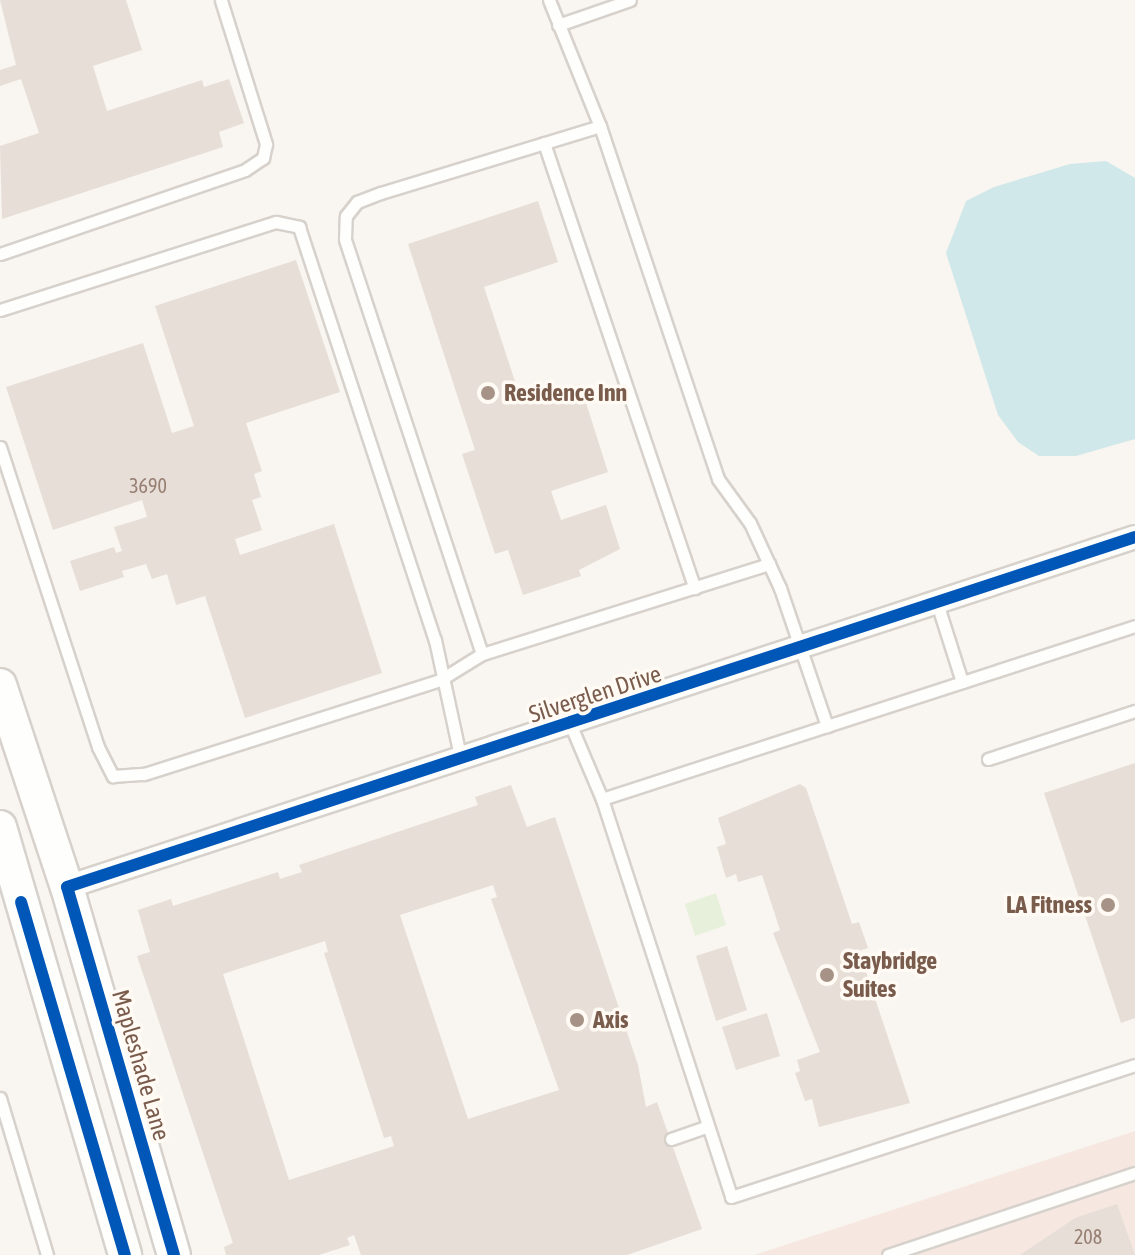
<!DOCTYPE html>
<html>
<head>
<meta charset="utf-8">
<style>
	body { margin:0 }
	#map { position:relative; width:1135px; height:1255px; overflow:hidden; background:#f9f5f0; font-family:"Asap Condensed",sans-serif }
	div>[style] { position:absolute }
	.commercial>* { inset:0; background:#f6e8e1 }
	.green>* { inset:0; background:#e7f0db }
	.water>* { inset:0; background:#d0e8ea }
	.building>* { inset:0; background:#e6ded7 }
	.roads { filter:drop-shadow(2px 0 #d7d1cb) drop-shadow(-2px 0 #d7d1cb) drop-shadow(0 2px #d7d1cb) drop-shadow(0 -2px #d7d1cb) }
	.service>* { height:11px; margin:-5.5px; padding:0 5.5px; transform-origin:5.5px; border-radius:5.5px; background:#fefefd }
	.minor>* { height:22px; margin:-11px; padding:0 11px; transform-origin:11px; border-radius:11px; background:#fefefd }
	.secondary>* { height:32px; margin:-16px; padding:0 16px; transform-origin:16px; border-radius:16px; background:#fefefd }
	.cycleway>* { height:12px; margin:-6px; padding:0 6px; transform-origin:6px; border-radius:6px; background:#0057b8 }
	.dots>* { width:22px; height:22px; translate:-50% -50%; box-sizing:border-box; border:4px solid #fffaf3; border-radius:50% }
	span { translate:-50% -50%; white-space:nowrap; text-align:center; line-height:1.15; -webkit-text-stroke:7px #fffaf3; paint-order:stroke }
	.number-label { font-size:20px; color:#977e72 }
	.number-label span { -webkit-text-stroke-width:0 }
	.poi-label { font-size:24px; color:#7a5c4d; font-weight:700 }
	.left { translate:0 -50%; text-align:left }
	.right { translate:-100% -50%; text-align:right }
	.street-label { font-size:24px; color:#7a5c4d }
</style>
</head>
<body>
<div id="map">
	<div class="commercial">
		<div style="clip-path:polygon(1135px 1131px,1135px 1255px,754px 1255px)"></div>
	</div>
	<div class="green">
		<div style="clip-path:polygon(716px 893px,726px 925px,695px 936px,685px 904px)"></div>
	</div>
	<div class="water">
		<div style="clip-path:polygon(1106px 161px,1135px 178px,1135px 439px,1076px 456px,1039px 456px,1018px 442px,998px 415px,946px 253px,966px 201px,994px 187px,1070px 164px)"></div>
	</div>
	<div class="building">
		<div style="clip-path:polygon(0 0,126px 0,142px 50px,93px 66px,107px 111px,202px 80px,204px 87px,229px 79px,244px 123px,219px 132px,223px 147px,2px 219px,0 146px,39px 133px,21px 79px,0 86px,0 70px,16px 65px)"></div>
		<div style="clip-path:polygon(538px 201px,558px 262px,484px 287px,522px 403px,580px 384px,608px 472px,551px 491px,561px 520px,606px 505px,620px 549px,579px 570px,581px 576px,523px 595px,508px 550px,495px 554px,462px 454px,475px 450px,408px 244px)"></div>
		<div style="clip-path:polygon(296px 260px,340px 392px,246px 423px,262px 471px,254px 474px,261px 497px,252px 500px,262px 530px,235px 539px,240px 555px,334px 524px,382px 673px,245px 718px,205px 596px,176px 605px,167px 574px,152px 579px,146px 564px,122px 571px,124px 577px,80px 591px,70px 561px,114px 547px,116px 553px,122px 551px,114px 527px,147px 517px,142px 500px,53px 530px,6px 387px,143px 343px,172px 433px,194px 426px,155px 306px)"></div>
		<div style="clip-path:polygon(1135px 763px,1135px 1018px,1121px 1023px,1044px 793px)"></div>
		<div style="clip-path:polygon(800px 784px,806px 788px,852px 924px,859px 922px,868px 948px,859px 951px,910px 1103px,819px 1127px,812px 1099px,805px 1101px,795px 1073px,800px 1071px,797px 1060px,820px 1052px,773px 933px,780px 930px,762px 875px,738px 882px,736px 874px,726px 878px,717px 847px,726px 844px,718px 818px)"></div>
		<div style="clip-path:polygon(evenodd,511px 785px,527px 827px,555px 817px,638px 1065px,646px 1107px,657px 1102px,702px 1229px,627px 1255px,361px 1255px,354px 1235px,347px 1238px,350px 1245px,319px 1255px,226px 1255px,224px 1247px,233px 1243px,137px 956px,150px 952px,138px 910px,171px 899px,173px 906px,278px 872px,280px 879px,302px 872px,299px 865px,478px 805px,475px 797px,511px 785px,493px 885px,497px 897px,491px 899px,559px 1090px,468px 1119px,400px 915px,493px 885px,511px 785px,325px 941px,328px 952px,324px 953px,384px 1138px,391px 1136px,394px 1146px,289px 1180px,223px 974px,325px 941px)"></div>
		<div style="clip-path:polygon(727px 946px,747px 1010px,716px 1021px,696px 956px)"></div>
		<div style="clip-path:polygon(767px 1013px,780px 1056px,736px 1070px,722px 1027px)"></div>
		<div style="clip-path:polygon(1117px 1204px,1135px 1255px,1020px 1255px,1075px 1218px)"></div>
	</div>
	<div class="roads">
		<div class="service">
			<div style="left:549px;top:0;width:136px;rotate:68deg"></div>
			<div style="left:600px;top:126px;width:372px;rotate:71.5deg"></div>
			<div style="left:718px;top:479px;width:54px;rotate:54deg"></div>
			<div style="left:750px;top:523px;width:72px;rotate:65.2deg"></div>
			<div style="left:780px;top:588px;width:146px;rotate:71.2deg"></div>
			<div style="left:558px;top:25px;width:76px;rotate:-19.1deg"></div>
			<div style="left:544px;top:143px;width:470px;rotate:71.3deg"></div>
			<div style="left:0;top:254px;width:259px;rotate:-18.9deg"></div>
			<div style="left:245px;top:170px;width:22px;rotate:-34deg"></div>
			<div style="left:263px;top:158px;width:14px;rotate:-78deg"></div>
			<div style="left:266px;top:144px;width:151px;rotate:-107.4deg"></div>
			<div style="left:0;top:310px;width:290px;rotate:-17.7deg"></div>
			<div style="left:276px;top:222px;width:24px;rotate:12deg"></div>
			<div style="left:299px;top:227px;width:435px;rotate:71.8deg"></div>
			<div style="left:435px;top:640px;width:123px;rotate:77.8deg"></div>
			<div style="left:0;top:447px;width:316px;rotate:71.9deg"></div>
			<div style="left:98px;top:747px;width:33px;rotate:63deg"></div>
			<div style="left:113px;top:776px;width:31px;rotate:-4deg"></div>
			<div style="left:144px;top:774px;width:311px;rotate:-17.6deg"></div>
			<div style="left:440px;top:680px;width:49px;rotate:-31.8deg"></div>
			<div style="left:482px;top:654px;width:301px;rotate:-17.4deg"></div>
			<div style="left:937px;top:603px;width:83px;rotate:72.4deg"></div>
			<div style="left:482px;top:654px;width:437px;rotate:-108.3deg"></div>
			<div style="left:345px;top:239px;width:23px;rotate:-88deg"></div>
			<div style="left:346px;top:216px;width:18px;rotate:-52deg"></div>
			<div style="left:357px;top:202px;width:26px;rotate:-21deg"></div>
			<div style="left:381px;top:193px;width:229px;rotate:-17deg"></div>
			<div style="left:571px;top:726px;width:79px;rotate:67deg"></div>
			<div style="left:602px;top:799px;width:418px;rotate:72deg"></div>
			<div style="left:731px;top:1197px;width:425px;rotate:-18.1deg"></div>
			<div style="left:988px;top:759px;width:155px;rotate:-18.1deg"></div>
			<div style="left:602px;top:799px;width:560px;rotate:-17.98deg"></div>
			<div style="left:0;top:1098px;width:164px;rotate:73.3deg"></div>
			<div style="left:671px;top:1139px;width:39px;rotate:-19deg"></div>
			<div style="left:888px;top:1255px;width:260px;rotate:-18.4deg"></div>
		</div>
		<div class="minor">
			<div style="left:67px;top:887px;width:1124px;rotate:-18.14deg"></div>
		</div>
		<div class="secondary">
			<div style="left:0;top:685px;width:213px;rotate:71.7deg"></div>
			<div style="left:67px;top:887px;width:383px;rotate:73.8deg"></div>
			<div style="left:0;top:827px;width:446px;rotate:73.7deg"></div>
		</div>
	</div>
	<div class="cycleway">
		<div style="left:21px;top:902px;width:368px;rotate:73.6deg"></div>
		<div style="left:174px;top:1255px;width:383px;rotate:-106.2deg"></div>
		<div style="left:67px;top:887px;width:1124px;rotate:-18.14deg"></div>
	</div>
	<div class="dots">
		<div style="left:488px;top:393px;background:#a69286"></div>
		<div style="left:1108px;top:905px;background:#a69286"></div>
		<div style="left:827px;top:975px;background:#a69286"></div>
		<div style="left:577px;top:1020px;background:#a69286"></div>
	</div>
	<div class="number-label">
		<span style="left:148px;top:485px">3690</span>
		<span style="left:1088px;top:1236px">208</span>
	</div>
	<div class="poi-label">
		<span class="left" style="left:504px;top:393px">Residence Inn</span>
		<span class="right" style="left:1092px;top:905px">LA Fitness</span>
		<span class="left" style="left:843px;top:975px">Staybridge<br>Suites</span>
		<span class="left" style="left:593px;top:1020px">Axis</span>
	</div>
	<div class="street-label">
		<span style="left:595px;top:694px;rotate:-18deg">Silverglen Drive</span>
		<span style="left:141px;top:1065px;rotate:74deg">Mapleshade Lane</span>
	</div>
</div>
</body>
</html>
